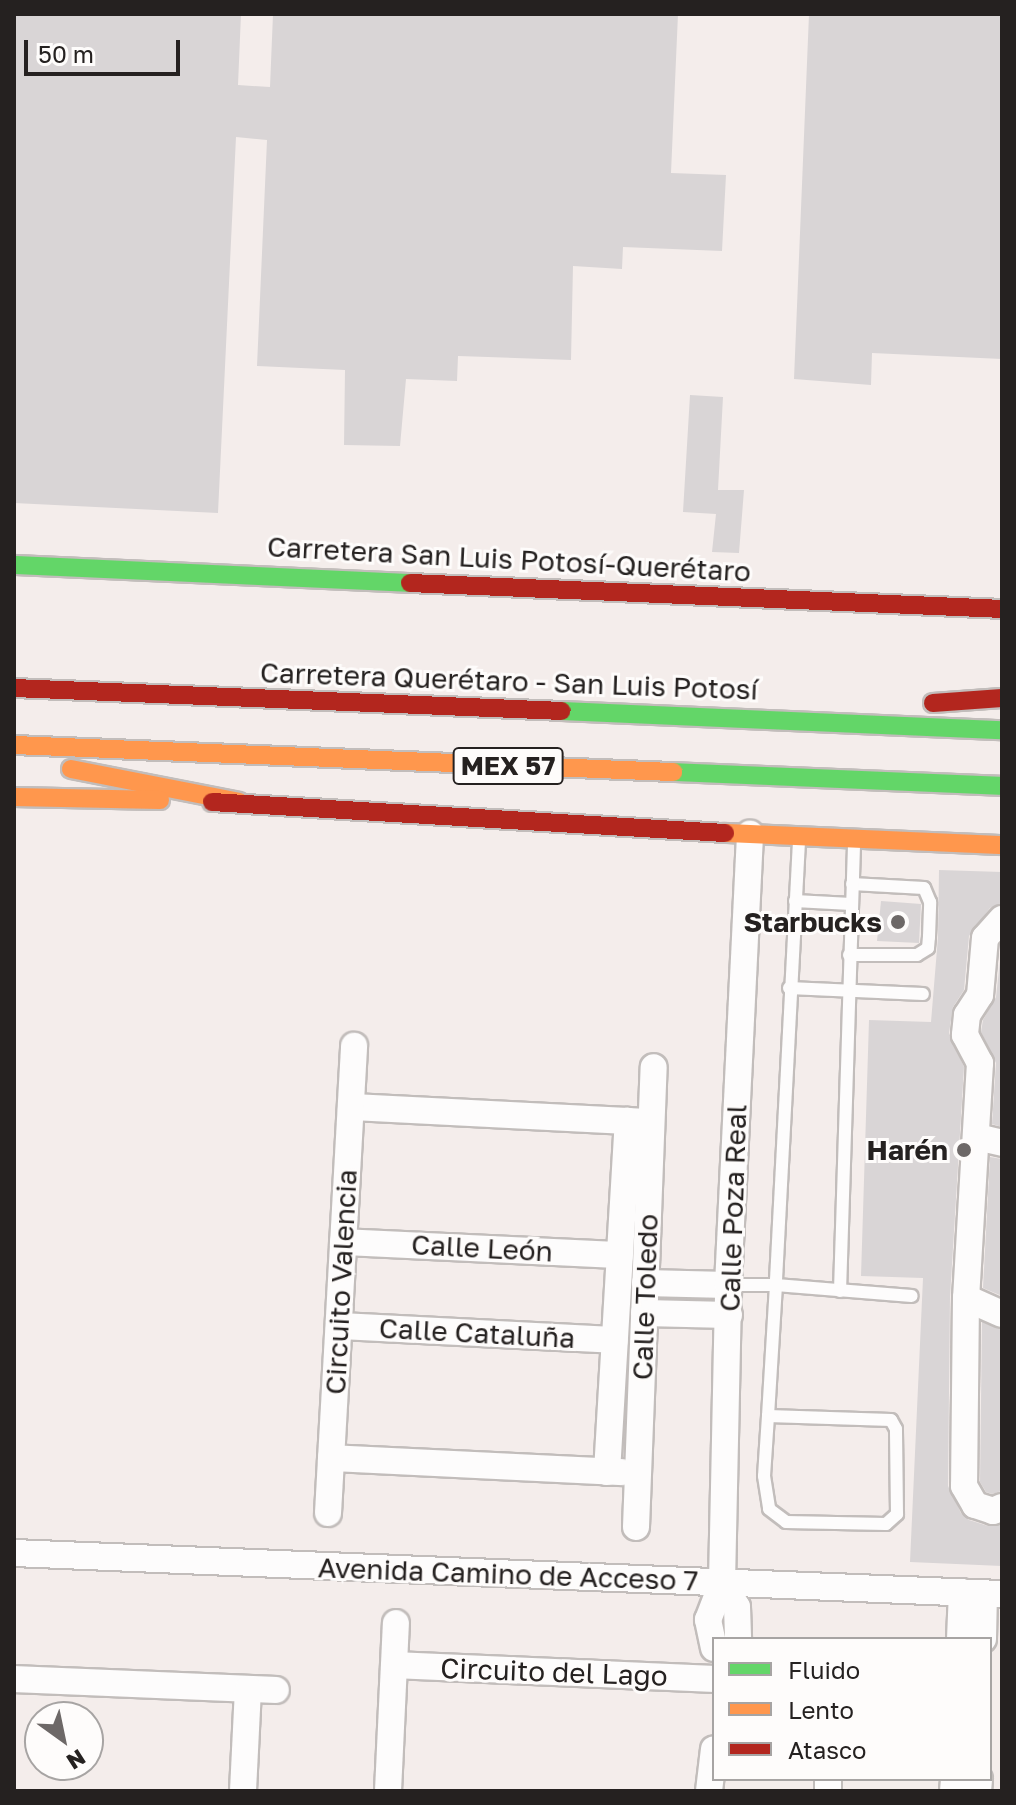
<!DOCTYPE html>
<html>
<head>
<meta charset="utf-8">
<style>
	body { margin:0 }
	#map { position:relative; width:1016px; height:1805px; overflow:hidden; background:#f4edeb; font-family:"Golos Text",sans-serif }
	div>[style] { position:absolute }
	.building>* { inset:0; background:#d9d5d6 }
	.roads { filter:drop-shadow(2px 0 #c2bdbb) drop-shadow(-2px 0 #c2bdbb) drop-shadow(0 2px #c2bdbb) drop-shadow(0 -2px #c2bdbb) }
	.lane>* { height:12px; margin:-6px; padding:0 6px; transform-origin:6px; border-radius:6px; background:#fdfcfc }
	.street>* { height:26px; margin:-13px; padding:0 13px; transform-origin:13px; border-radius:13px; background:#fdfcfc }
	.fast>* { height:18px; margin:-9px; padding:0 9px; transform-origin:9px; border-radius:9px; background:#63d668 }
	.slow>* { height:18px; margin:-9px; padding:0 9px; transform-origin:9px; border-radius:9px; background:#ff974d }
	.jam>* { height:18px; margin:-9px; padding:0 9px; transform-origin:9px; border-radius:9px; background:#b3261e }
	.dots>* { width:22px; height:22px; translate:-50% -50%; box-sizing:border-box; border:4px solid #fefcfb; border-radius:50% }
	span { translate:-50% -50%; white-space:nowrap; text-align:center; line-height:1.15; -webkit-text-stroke:6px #fefcfb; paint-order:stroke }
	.shield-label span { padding:2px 6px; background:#fefcfb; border:2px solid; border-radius:6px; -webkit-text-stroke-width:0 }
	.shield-label { font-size:26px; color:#252120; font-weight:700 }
	.street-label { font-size:28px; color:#252120 }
	.poi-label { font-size:28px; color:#252120; font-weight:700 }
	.right { translate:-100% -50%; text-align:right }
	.frame { position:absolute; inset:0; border:16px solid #252120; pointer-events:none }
	.legend { position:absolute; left:712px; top:1637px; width:280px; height:144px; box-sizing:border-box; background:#fefcfb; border:2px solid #a7a4a3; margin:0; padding:10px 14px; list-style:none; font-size:24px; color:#252120 }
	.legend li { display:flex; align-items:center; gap:16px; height:40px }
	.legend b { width:40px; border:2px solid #a7a4a3 }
	.north { position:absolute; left:24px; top:1701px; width:80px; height:80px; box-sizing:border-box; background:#fefcfb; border:2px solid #a7a4a3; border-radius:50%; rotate:147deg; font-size:22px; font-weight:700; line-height:32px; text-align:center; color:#252120 }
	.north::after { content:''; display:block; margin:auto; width:28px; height:36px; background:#6d6867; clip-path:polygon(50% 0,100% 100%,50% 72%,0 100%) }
	.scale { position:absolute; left:24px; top:40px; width:156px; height:36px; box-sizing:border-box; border:4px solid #252120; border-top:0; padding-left:10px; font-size:24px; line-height:28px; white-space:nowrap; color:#252120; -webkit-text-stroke:6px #fefcfb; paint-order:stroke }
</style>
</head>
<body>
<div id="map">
	<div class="building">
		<div style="clip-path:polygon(14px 14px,241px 14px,238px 85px,270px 87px,273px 14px,678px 14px,671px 173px,726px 175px,722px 251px,623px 247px,622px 269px,573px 266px,571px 360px,458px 356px,457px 381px,406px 379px,400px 446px,344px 445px,345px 370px,257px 366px,267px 140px,236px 137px,218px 513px,14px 503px)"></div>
		<div style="clip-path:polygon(809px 14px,1002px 14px,1002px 359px,872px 353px,871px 385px,794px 379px)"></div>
		<div style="clip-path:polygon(690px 395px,723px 397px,718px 490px,744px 490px,739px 553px,712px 552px,716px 514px,683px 512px)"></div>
		<div style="clip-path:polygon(939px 870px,1002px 872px,1002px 903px,990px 908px,969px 936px,964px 990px,953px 1007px,949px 1033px,964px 1067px,950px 1297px,948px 1486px,961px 1513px,969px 1520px,988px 1526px,1002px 1524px,1002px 1566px,910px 1562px,923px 1278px,861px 1276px,869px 1020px,931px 1022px,938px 937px)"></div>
		<div style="clip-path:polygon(881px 901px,921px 904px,919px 943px,877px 941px)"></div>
		<div style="clip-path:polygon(1002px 943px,1002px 1127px,992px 1124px,996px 1063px,981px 1032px,983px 1020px,996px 997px)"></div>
		<div style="clip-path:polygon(990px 1157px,1002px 1159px,1002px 1296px,983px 1288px)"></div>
		<div style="clip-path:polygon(982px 1322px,1002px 1330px,1002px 1491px,992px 1494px,986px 1492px,980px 1482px)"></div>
	</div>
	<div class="roads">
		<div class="lane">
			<div style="left:799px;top:841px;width:445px;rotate:93deg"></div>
			<div style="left:776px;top:1285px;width:136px;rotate:4.6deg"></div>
			<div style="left:795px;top:901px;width:56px;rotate:3.1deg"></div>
			<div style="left:849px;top:955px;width:68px"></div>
			<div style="left:917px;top:955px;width:13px;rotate:-32deg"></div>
			<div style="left:928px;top:948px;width:11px;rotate:-85deg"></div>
			<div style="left:929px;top:937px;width:35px;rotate:-88deg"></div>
			<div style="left:930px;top:902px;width:15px;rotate:-113deg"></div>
			<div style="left:924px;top:888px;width:72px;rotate:-176.8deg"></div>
			<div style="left:789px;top:988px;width:134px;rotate:2.6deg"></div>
			<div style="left:728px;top:1285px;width:48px"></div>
			<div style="left:776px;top:1285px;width:131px;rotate:93.5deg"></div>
			<div style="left:768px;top:1416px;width:60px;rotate:93.8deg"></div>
			<div style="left:764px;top:1476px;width:33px;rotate:81deg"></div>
			<div style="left:769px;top:1509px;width:21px;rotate:37deg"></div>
			<div style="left:786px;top:1522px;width:100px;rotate:1.1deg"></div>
			<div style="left:886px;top:1524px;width:15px;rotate:-42deg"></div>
			<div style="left:897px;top:1514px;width:85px;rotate:-90.7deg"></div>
			<div style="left:896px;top:1429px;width:10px;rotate:-119deg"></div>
			<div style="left:891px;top:1420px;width:123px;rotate:-178.1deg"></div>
			<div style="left:840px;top:1291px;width:449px;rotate:-88.2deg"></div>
		</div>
		<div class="street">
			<div style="left:1002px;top:919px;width:25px;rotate:132deg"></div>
			<div style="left:985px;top:938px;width:57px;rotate:95deg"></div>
			<div style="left:980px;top:995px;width:24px;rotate:123deg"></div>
			<div style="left:967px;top:1015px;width:20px;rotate:96deg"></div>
			<div style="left:965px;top:1035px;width:32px;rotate:62deg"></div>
			<div style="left:980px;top:1063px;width:235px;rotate:93.4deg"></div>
			<div style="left:966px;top:1298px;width:188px;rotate:90.6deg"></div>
			<div style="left:964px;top:1486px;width:22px;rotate:60deg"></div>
			<div style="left:975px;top:1505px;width:19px;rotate:18deg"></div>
			<div style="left:993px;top:1511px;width:10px;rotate:-24deg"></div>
			<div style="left:351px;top:1107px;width:293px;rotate:2.9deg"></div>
			<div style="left:977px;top:1137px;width:26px;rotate:13deg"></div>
			<div style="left:343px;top:1242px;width:277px;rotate:2.7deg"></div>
			<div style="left:645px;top:1283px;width:83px;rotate:1.4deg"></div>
			<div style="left:966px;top:1298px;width:39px;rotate:24deg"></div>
			<div style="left:644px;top:1313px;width:85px;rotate:1.3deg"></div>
			<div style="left:339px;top:1326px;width:276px;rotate:2.9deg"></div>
			<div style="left:331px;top:1458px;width:291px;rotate:2.8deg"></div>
			<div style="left:607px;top:1472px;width:352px;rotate:-86.6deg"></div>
			<div style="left:328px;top:1513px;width:468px;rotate:-86.8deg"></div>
			<div style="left:636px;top:1527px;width:460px;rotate:-87.8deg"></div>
			<div style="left:14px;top:1553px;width:989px;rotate:2.38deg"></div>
			<div style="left:722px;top:1583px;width:28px;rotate:58deg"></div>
			<div style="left:737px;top:1607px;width:32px;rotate:88deg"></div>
			<div style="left:960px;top:1639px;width:47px;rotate:-87.6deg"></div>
			<div style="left:983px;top:1639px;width:46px;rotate:-88.8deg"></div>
			<div style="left:714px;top:1648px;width:29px;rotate:-102deg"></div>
			<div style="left:708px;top:1620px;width:40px;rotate:-69deg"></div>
			<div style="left:722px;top:1583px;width:298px;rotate:-88.8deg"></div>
			<div style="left:728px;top:1285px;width:452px;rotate:-87.2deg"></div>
			<div style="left:395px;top:1665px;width:319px;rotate:2.5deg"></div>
			<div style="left:14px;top:1679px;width:262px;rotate:2.4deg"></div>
			<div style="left:243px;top:1791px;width:102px;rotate:-87.2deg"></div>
			<div style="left:388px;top:1791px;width:168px;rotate:-87.3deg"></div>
			<div style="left:709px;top:1791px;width:42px;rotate:-83.2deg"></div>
			<div style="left:828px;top:1791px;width:12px;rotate:-90deg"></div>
			<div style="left:953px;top:1791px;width:12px;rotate:-85deg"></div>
			<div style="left:978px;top:1791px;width:12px;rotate:-85deg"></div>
		</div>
		<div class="fast">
			<div style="left:14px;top:565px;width:396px;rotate:2.6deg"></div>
			<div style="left:562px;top:711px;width:440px;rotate:2.5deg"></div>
			<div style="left:673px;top:772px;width:329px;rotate:2.4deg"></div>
		</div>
		<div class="slow">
			<div style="left:14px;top:745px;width:660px;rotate:2.35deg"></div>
			<div style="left:71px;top:769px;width:171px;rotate:11.1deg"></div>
			<div style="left:14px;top:797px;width:146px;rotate:1.2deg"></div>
			<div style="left:725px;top:833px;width:277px;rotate:2.5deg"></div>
		</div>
		<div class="jam">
			<div style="left:410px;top:583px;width:593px;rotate:2.51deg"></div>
			<div style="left:14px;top:688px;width:548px;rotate:2.4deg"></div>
			<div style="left:933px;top:703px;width:69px;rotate:-4.1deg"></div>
			<div style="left:212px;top:802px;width:514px;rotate:3.46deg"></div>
		</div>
	</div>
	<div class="dots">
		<div style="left:898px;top:922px;background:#6d6867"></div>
		<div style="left:964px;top:1150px;background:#6d6867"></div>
	</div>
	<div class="shield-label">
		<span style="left:508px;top:766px">MEX 57</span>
	</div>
	<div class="street-label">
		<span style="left:509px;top:559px;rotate:3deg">Carretera San Luis Potosí-Querétaro</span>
		<span style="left:509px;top:681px;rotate:2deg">Carretera Querétaro - San Luis Potosí</span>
		<span style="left:733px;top:1208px;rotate:-88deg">Calle Poza Real</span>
		<span style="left:482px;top:1248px;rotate:3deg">Calle León</span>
		<span style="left:341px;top:1282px;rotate:-87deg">Circuito Valencia</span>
		<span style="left:645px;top:1297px;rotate:-88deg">Calle Toledo</span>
		<span style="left:477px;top:1333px;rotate:3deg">Calle Cataluña</span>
		<span style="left:508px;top:1574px;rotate:2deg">Avenida Camino de Acceso 7</span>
		<span style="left:554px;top:1672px;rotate:2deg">Circuito del Lago</span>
	</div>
	<div class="poi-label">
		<span class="right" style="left:882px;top:922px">Starbucks</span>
		<span class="right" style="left:948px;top:1150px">Harén</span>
	</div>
	<div class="frame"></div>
	<ul class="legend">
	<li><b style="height:10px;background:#63d668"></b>Fluido</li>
	<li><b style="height:10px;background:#ff974d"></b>Lento</li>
	<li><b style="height:10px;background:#b3261e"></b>Atasco</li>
	</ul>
	<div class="north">N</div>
	<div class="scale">50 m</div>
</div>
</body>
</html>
